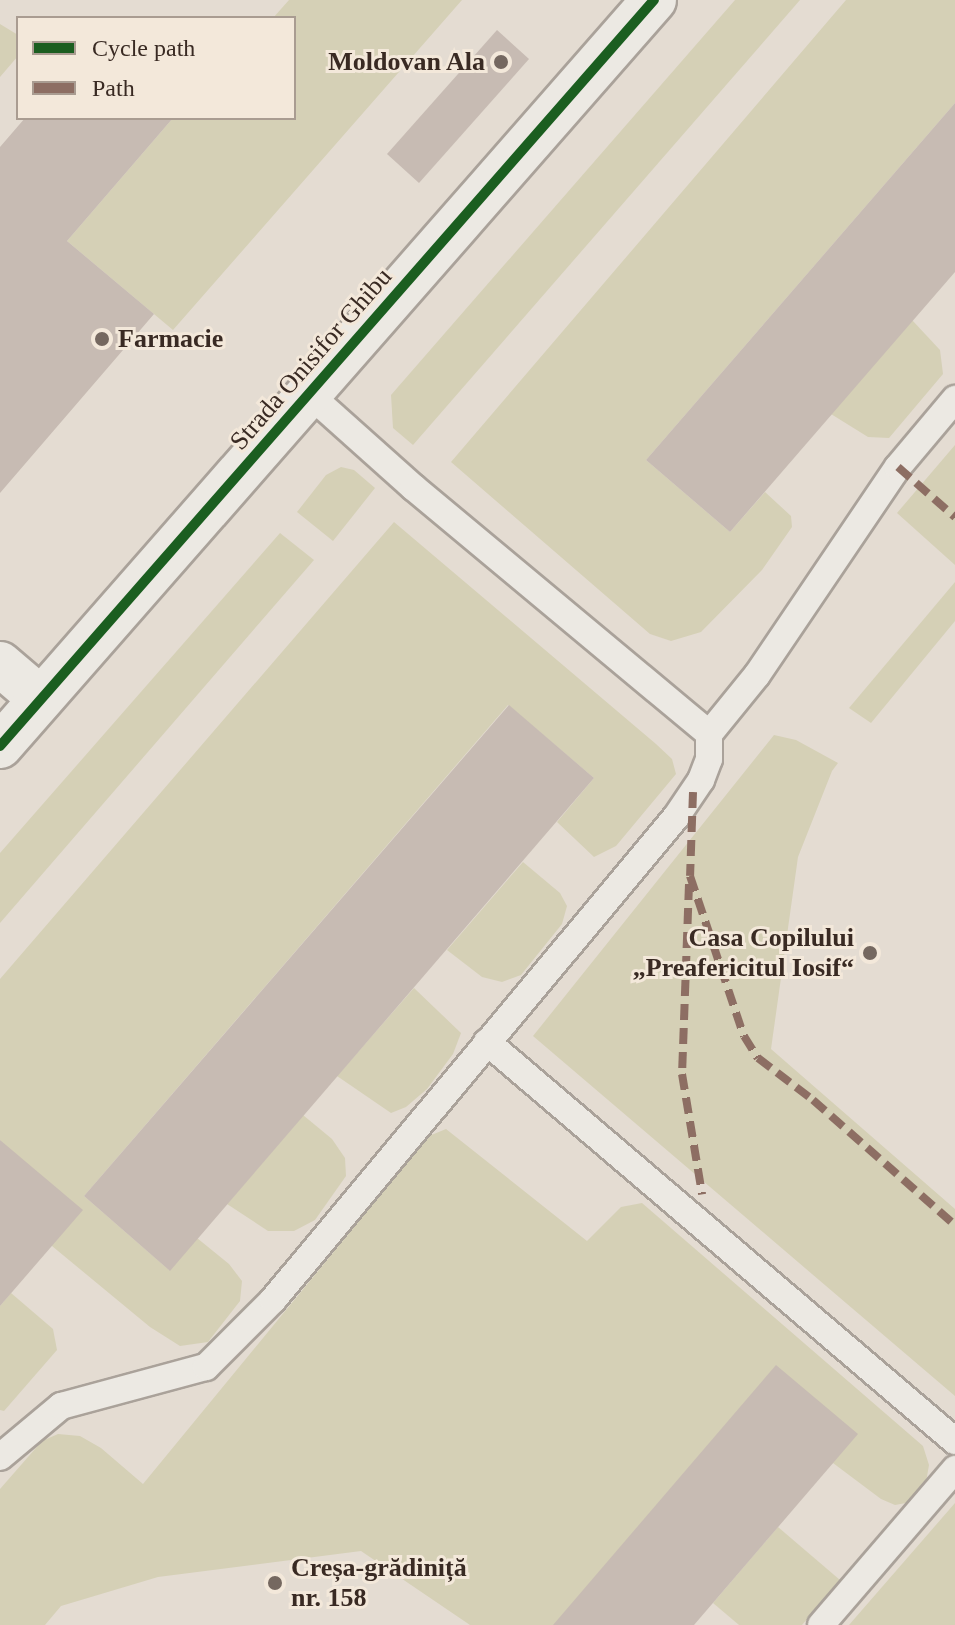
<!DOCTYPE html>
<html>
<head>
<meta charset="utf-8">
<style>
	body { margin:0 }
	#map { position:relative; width:955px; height:1625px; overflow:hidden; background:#e4dcd2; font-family:Georgia,serif }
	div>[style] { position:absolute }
	.green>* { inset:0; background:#d5d0b6 }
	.building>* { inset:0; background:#c7bbb3 }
	.roads { filter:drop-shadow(2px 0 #aaa29a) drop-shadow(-2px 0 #aaa29a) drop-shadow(0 2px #aaa29a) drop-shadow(0 -2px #aaa29a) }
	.lane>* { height:26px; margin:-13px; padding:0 13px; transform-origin:13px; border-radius:13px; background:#ece9e3 }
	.street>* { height:44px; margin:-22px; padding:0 22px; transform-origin:22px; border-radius:22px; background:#ece9e3 }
	.secondary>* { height:44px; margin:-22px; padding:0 22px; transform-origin:22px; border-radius:22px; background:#ece9e3 }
	.quiet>* { height:8px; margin-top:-4px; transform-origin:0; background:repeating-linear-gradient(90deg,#8d6e63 0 16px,transparent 0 24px) }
	.cycleway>* { height:10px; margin:-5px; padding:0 5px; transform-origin:5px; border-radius:5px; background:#1b5e20 }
	.dots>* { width:22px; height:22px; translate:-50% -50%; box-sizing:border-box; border:4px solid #f3e8da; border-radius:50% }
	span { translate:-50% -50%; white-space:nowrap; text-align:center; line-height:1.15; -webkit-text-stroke:6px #f3e8da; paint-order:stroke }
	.poi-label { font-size:26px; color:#392a23; font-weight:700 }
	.right { translate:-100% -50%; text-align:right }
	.left { translate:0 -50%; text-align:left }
	.street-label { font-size:26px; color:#392a23 }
	.legend { position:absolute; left:16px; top:16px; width:280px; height:104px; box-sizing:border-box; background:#f3e8da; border:2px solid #a99c91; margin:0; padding:10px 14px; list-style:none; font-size:24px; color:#392a23 }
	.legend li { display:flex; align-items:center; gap:16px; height:40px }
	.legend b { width:40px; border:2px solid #a99c91 }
</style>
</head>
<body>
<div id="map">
	<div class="green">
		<div style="clip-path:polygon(289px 0,462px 0,173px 330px,67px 241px,173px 118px,294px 118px,294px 18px,273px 18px)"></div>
		<div style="clip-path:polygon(735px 0,800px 0,413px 445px,393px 428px,391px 395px)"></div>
		<div style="clip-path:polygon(846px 0,955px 0,955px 103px,646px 460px,730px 532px,765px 492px,791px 516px,792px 527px,762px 570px,701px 632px,671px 641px,650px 634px,451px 462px)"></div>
		<div style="clip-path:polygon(0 24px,18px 35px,18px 56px,0 77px)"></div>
		<div style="clip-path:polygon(912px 320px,940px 350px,943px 374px,889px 438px,868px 437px,831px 414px)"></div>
		<div style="clip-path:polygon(955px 445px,955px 565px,897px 513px)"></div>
		<div style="clip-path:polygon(341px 467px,354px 470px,375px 488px,333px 541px,297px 512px,326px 475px)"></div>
		<div style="clip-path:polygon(394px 522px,656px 744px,672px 759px,676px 774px,616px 846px,594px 857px,557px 822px,594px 778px,508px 705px,84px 1196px,169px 1270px,197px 1238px,229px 1264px,242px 1281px,240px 1301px,208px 1342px,180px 1346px,150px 1327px,52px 1246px,0 1140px,0 979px)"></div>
		<div style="clip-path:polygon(280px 533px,314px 560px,0 923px,0 853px)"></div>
		<div style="clip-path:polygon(955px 582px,955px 621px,871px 723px,849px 708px)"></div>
		<div style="clip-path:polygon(774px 735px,796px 740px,838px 763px,832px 771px,798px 857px,771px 1049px,955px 1209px,955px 1396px,533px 1036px)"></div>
		<div style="clip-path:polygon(523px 862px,560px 893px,567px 906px,562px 924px,521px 975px,502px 982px,482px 977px,447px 950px)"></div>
		<div style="clip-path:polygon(414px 988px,461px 1033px,453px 1054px,427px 1089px,406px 1107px,391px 1113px,337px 1076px)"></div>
		<div style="clip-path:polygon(303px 1115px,332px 1139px,345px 1158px,346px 1176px,315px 1220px,294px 1231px,268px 1231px,227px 1204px)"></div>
		<div style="clip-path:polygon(446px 1129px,587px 1241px,621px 1207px,642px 1203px,923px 1446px,929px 1465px,926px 1482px,906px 1503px,895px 1505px,881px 1499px,833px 1463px,577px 1625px,470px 1625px,361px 1551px,158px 1577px,61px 1606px,45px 1625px,0 1625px,0 1489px,42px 1441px,58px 1434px,80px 1436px,101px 1448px,143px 1484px,429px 1136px)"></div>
		<div style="clip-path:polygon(11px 1293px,53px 1329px,57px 1350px,4px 1411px,0 1410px,0 1306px)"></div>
		<div style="clip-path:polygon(955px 1503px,955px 1625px,849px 1625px)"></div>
		<div style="clip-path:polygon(778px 1527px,840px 1580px,802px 1625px,739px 1625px,713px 1603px)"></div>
	</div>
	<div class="building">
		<div style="clip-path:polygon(497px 30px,529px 59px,419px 183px,387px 154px)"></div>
		<div style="clip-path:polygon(955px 103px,955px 272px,730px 532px,646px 460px)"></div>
		<div style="clip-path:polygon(25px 118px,173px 118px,67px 241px,154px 314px,0 493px,0 147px)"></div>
		<div style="clip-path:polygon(509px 705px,594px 778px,170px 1271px,84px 1196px)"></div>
		<div style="clip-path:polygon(0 1140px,83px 1210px,0 1306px)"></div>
		<div style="clip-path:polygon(776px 1365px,858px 1434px,694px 1625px,553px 1625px)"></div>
	</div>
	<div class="roads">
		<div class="lane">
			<div style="left:309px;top:394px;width:140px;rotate:41.8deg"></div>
			<div style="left:413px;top:487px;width:386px;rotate:39.8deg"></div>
			<div style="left:709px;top:734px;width:76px;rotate:-50.9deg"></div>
			<div style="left:757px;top:675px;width:251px;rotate:-55.9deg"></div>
			<div style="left:898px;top:467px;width:89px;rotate:-50deg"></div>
			<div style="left:487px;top:1042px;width:615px;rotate:40.45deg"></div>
			<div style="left:0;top:1457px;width:80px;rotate:-39.9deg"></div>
			<div style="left:61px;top:1406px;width:150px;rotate:-15.1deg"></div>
			<div style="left:206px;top:1367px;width:95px;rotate:-45deg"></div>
			<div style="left:273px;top:1300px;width:629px;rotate:-50.16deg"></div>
			<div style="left:676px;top:817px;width:45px;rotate:-56deg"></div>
			<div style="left:701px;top:780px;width:22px;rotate:-69deg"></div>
			<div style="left:709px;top:759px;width:25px;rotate:-90deg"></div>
			<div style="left:821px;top:1625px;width:206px;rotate:-49.3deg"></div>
		</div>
		<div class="street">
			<div style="left:0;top:664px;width:52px;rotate:40.4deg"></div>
		</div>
		<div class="secondary">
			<div style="left:0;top:746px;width:992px;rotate:-48.76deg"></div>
		</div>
	</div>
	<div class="quiet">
		<div style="left:898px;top:467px;width:76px;rotate:41.3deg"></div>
		<div style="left:693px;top:792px;width:84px;rotate:92deg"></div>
		<div style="left:690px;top:876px;width:169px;rotate:71.4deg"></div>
		<div style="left:744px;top:1036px;width:26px;rotate:58deg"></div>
		<div style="left:758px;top:1058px;width:69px;rotate:37.4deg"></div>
		<div style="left:813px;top:1100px;width:189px;rotate:41.4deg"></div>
		<div style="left:689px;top:884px;width:190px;rotate:92.1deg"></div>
		<div style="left:682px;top:1074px;width:122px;rotate:80.5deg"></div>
	</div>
	<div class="cycleway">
		<div style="left:0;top:746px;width:992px;rotate:-48.76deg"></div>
	</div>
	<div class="dots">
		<div style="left:501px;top:62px;background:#756860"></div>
		<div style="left:102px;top:339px;background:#756860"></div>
		<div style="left:870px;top:953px;background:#756860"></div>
		<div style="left:275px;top:1583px;background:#756860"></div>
	</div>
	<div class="poi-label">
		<span class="right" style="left:485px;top:62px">Moldovan Ala</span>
		<span class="left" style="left:118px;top:339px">Farmacie</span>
		<span class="right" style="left:854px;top:953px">Casa Copilului<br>„Preafericitul Iosif“</span>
		<span class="left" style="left:291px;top:1583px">Creșa-grădiniță<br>nr. 158</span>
	</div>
	<div class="street-label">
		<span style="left:311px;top:359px;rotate:-49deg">Strada Onisifor Ghibu</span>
	</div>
	<ul class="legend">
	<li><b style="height:10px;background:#1b5e20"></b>Cycle path</li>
	<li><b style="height:10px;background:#8d6e63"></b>Path</li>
	</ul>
</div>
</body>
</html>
